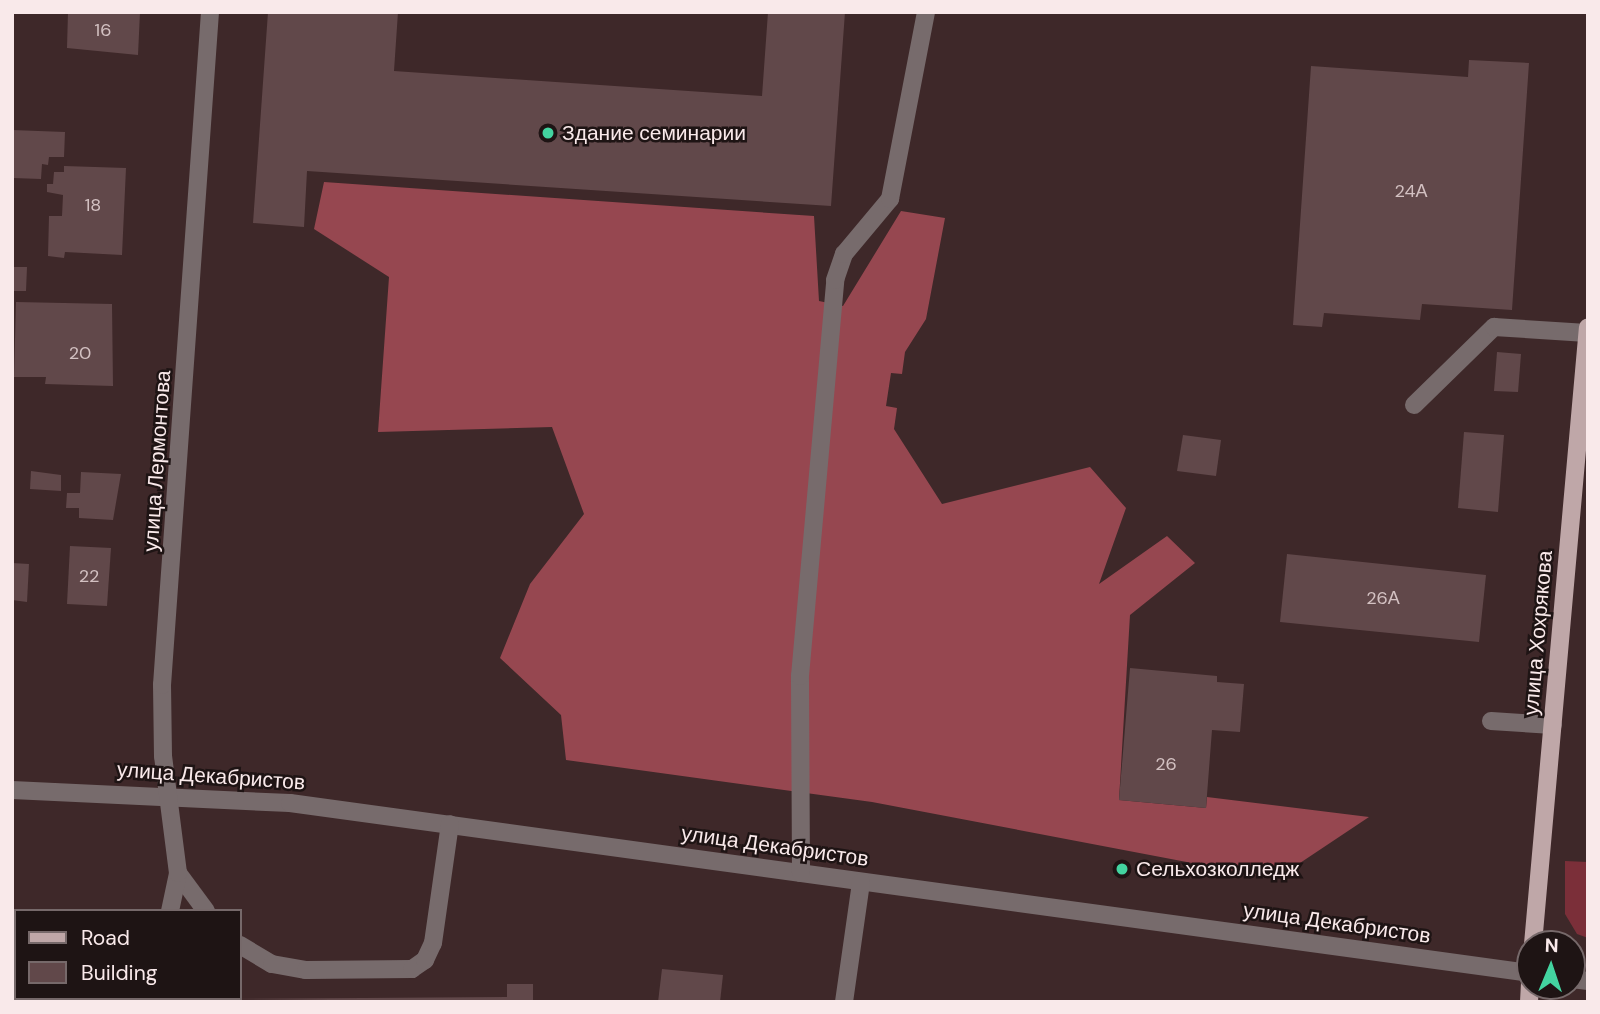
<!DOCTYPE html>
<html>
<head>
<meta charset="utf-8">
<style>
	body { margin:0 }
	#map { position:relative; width:1600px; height:1014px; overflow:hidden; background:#3e2829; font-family:"DM Sans",sans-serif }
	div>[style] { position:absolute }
	.green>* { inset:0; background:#7b2f39 }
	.forest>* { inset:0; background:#964750 }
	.building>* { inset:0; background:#61484a }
	.minor>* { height:18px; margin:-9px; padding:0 9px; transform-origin:9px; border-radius:9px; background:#776b6c }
	.major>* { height:18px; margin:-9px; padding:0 9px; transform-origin:9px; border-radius:9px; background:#bfa7a8 }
	.dots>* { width:19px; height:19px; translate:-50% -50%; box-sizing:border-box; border:4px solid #1e1414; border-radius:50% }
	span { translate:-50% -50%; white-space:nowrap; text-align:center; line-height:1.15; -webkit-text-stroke:5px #1e1414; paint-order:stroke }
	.number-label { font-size:18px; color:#d3c1c2 }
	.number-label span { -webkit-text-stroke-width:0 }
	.poi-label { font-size:21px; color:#f9e9ea }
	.left { translate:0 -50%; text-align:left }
	.street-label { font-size:21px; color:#f9e9ea }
	.frame { position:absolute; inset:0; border:14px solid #f9e9ea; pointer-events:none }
	.legend { position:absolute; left:14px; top:909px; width:228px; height:91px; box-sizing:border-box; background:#1e1414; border:2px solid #76696a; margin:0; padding:9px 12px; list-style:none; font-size:21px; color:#f9e9ea }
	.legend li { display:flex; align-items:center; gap:14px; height:35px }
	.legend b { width:35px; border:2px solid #76696a }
	.north { position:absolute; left:1516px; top:930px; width:70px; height:70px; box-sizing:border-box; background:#1e1414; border:2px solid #76696a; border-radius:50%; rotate:2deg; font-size:19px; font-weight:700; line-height:28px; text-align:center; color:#f9e9ea }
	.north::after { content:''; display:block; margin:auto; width:24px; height:32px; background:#43d4a0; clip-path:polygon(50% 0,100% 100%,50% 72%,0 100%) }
</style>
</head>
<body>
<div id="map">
	<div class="green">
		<div style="clip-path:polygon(1565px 861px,1588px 862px,1588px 938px,1577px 934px,1565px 914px)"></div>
	</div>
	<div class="forest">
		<div style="clip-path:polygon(324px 182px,814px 216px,819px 301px,843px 306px,901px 211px,945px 218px,926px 319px,905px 352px,902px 374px,891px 373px,886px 406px,897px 408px,894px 429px,942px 504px,1090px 467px,1126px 508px,1099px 584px,1167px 536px,1195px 563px,1130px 615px,1119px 800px,1206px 808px,1207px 797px,1369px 817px,1276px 879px,872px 802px,566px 760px,561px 715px,500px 658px,530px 584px,584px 514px,552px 427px,378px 432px,389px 277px,314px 229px)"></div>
	</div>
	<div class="building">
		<div style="clip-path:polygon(68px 12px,140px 12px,138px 55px,67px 48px)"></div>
		<div style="clip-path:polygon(268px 12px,398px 12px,394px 71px,762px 96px,768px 12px,845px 12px,831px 206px,307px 171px,304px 227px,253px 223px)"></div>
		<div style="clip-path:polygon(1469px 60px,1529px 63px,1512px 310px,1422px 304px,1420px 320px,1324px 313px,1322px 327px,1293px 325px,1311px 66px,1468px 77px)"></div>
		<div style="clip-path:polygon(12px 130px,65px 132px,64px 157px,49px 157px,48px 165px,42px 164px,41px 179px,13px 178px)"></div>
		<div style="clip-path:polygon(64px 166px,126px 168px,122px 255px,65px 252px,64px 258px,48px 256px,49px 216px,62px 216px,63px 195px,47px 192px,47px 184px,53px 184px,54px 172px,64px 172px)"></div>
		<div style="clip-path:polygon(12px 267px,27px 267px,26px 291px,12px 291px)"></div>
		<div style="clip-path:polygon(16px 302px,112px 304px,113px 386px,45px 384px,46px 377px,14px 377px)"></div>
		<div style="clip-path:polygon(1497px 352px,1521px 354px,1518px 392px,1494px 391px)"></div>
		<div style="clip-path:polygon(1464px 432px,1504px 435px,1498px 512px,1458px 508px)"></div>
		<div style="clip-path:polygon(1183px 435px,1221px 440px,1216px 476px,1177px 471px)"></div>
		<div style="clip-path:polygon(31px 471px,61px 475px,61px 491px,30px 489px)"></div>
		<div style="clip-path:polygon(81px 472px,121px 474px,113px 520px,79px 518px,79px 508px,66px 508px,67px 493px,80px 493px)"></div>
		<div style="clip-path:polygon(70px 546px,111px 548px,107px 606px,67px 604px)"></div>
		<div style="clip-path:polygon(1287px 554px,1486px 575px,1479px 642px,1280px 622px)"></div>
		<div style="clip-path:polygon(12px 563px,29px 564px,27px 602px,12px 600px)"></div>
		<div style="clip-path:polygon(1130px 668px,1217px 676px,1217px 682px,1244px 684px,1240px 732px,1212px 730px,1206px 808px,1119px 800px)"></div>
		<div style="clip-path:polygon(662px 969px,723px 975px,720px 1002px,658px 1002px)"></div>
		<div style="clip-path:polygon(507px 984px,533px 984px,533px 1002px,224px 999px,507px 997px)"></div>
	</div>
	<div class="minor">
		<div style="left:1414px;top:405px;width:112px;rotate:-44.3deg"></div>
		<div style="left:1494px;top:327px;width:93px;rotate:3.7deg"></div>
		<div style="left:1491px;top:721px;width:62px;rotate:3.7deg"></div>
		<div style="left:12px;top:790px;width:278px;rotate:2.7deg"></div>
		<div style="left:290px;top:803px;width:1252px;rotate:7.81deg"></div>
		<div style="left:178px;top:873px;width:47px;rotate:53.6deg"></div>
		<div style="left:801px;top:873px;width:197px;rotate:-90.3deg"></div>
		<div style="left:800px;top:676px;width:398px;rotate:-84.9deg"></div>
		<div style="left:835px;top:280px;width:28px;rotate:-71deg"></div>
		<div style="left:844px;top:254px;width:72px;rotate:-50.1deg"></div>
		<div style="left:890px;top:199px;width:190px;rotate:-79.1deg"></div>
		<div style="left:170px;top:911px;width:39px;rotate:-78deg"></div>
		<div style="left:178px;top:873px;width:118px;rotate:-97.3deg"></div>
		<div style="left:163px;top:756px;width:71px;rotate:-90.8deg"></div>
		<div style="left:162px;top:685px;width:675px;rotate:-85.92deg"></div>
		<div style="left:240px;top:945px;width:37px;rotate:31deg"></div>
		<div style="left:272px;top:964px;width:35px;rotate:10deg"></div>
		<div style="left:306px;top:970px;width:106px;rotate:-0.5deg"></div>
		<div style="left:412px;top:969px;width:16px;rotate:-35deg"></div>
		<div style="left:425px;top:960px;width:19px;rotate:-65deg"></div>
		<div style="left:433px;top:943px;width:120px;rotate:-81.9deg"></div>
		<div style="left:1572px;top:979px;width:16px;rotate:7deg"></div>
		<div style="left:170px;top:998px;width:4px;rotate:90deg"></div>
		<div style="left:844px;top:1002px;width:121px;rotate:-81.9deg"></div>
	</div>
	<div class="major">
		<div style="left:1533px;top:944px;width:619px;rotate:-84.91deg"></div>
		<div style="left:1529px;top:1002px;width:19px;rotate:-87deg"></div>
	</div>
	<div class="dots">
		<div style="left:548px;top:133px;background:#43d4a0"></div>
		<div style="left:1122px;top:869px;background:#43d4a0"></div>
	</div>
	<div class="number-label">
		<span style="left:103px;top:30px">16</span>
		<span style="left:1411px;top:191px">24А</span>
		<span style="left:93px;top:205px">18</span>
		<span style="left:80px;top:353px">20</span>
		<span style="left:89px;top:576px">22</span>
		<span style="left:1383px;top:598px">26А</span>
		<span style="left:1166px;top:764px">26</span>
	</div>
	<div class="poi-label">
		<span class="left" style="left:562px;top:133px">Здание семинарии</span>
		<span class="left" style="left:1136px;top:869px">Сельхозколледж</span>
	</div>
	<div class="street-label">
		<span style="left:157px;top:461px;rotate:-86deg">улица Лермонтова</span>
		<span style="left:1538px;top:633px;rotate:-85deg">улица Хохрякова</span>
		<span style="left:211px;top:776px;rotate:4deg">улица Декабристов</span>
		<span style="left:775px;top:846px;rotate:8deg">улица Декабристов</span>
		<span style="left:1337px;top:923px;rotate:8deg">улица Декабристов</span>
	</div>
	<div class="frame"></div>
	<ul class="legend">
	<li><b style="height:9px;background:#bfa7a8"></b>Road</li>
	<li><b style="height:19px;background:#61484a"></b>Building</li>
	</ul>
	<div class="north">N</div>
</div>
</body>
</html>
